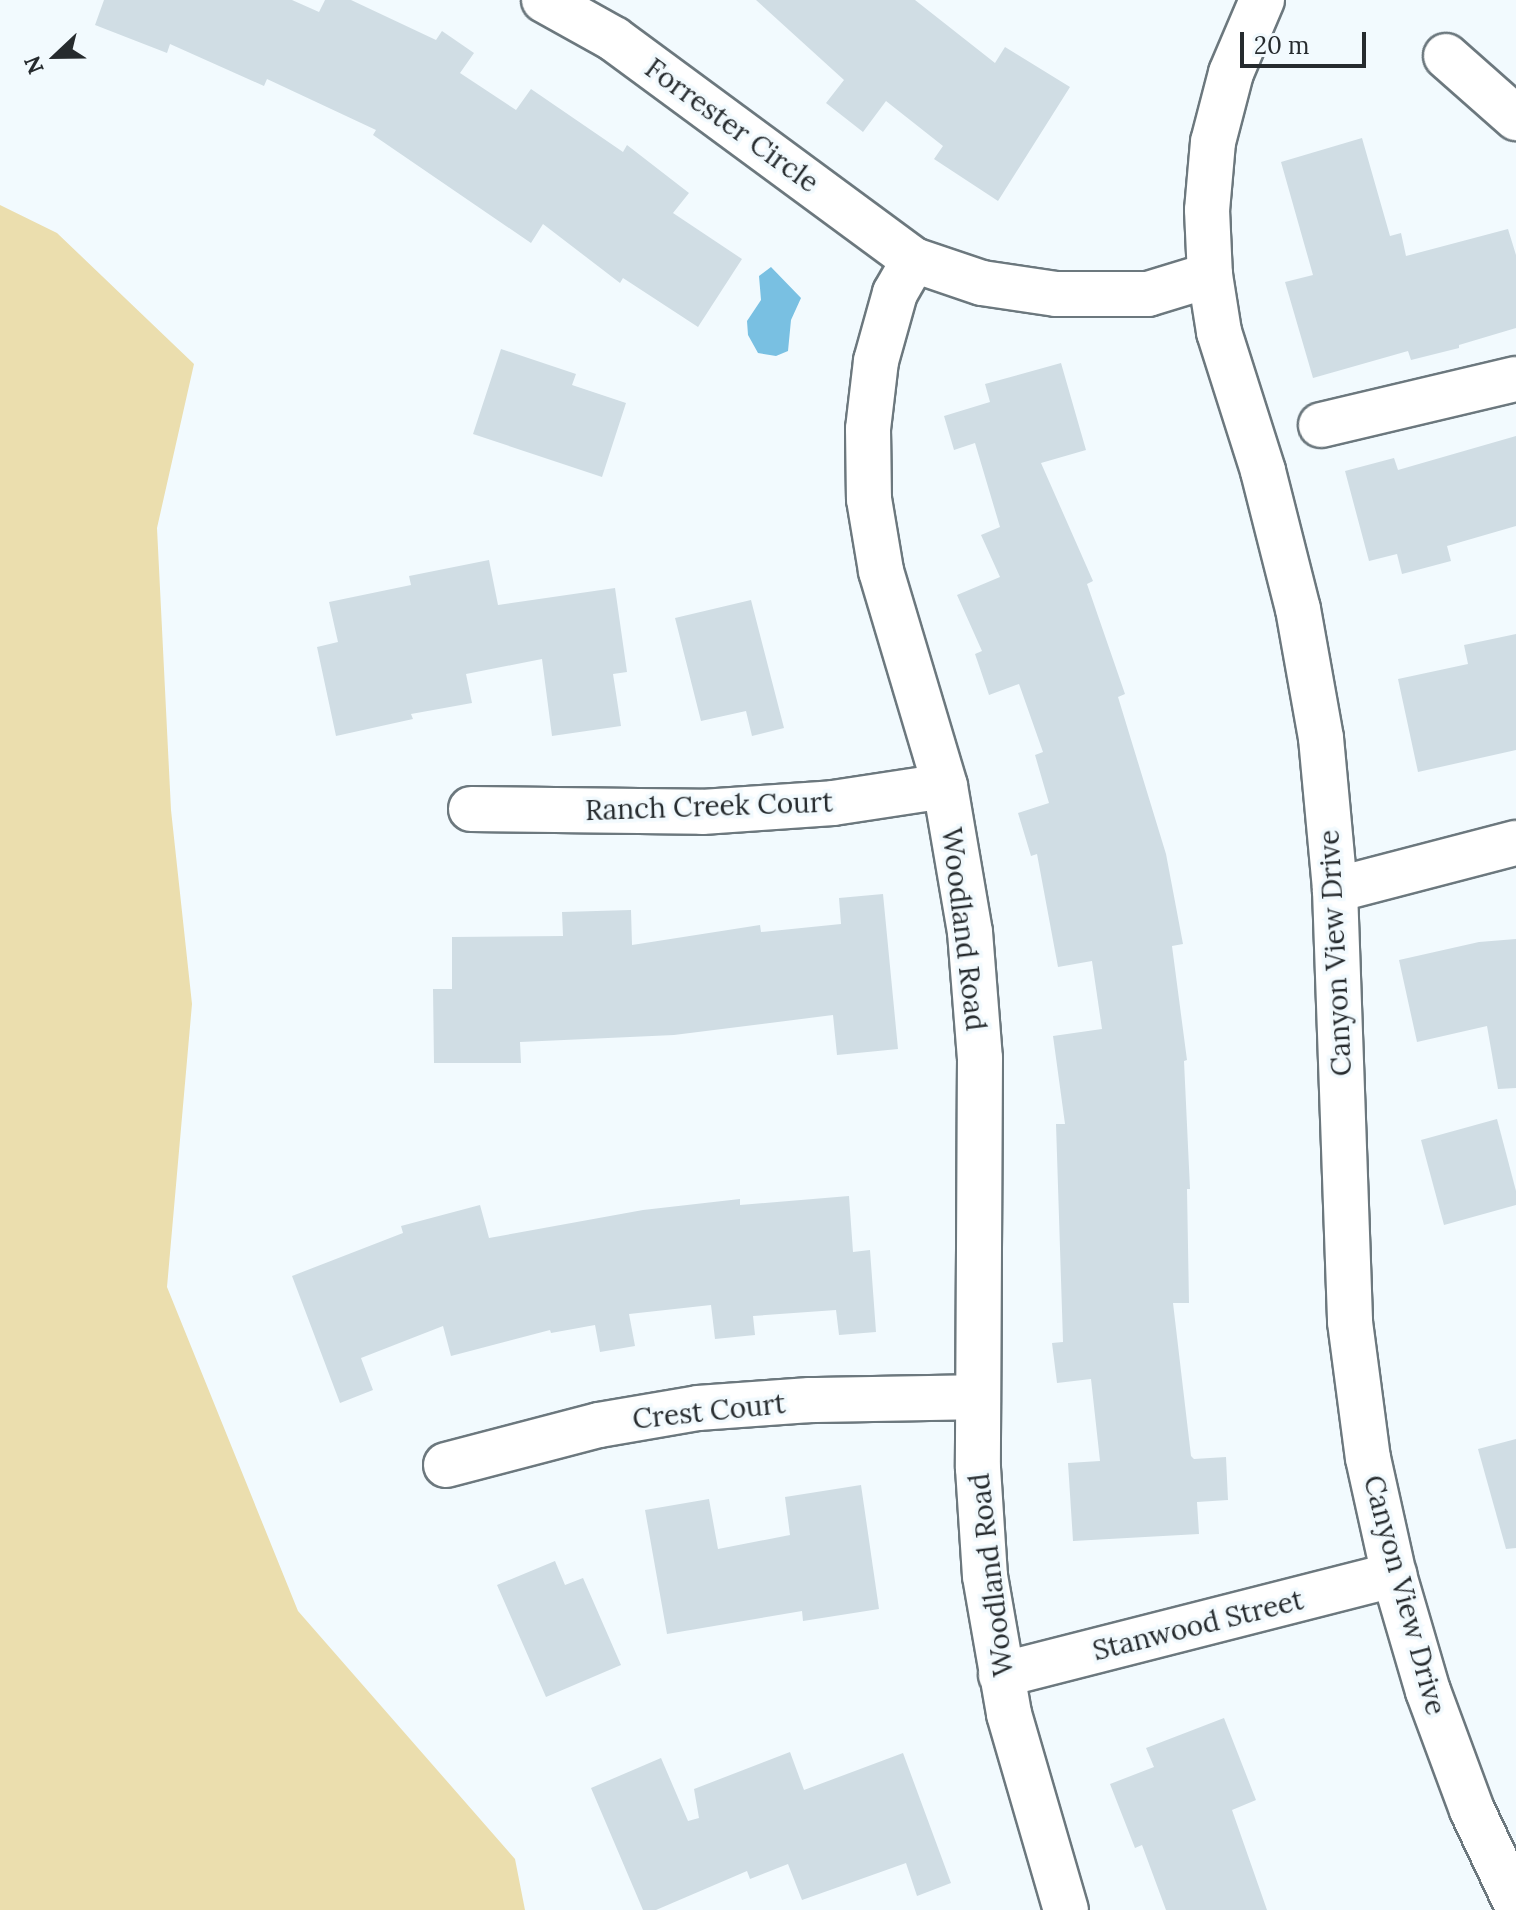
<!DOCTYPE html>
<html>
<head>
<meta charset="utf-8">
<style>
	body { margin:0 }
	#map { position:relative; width:1516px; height:1910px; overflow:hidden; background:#f2fafe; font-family:Lora,serif }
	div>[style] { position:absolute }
	.green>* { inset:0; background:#ebdeae }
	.water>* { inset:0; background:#79c0e2 }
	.building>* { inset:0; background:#d0dde4 }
	.roads { filter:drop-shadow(2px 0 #6c787e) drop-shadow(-2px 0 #6c787e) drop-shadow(0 2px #6c787e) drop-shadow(0 -2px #6c787e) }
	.minor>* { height:44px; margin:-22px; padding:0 22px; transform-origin:22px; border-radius:22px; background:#fff }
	span { translate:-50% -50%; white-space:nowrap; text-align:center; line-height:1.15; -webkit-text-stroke:7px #f2fafe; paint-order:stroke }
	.street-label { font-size:28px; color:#262b2e }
	.north { position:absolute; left:16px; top:16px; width:80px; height:80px; -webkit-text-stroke:6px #f2fafe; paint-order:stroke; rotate:248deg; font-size:22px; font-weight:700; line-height:32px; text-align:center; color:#262b2e }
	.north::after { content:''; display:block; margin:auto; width:28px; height:36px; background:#262b2e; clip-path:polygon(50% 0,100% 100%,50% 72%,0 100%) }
	.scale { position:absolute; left:1240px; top:32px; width:126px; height:36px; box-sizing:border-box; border:4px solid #262b2e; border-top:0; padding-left:10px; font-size:24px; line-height:28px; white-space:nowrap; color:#262b2e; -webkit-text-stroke:6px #f2fafe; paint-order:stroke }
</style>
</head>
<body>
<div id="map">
	<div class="green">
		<div style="clip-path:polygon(0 205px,57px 233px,194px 364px,157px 528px,171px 810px,192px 1004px,167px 1287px,298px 1611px,515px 1859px,525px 1910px,0 1910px)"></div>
	</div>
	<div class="water">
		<div style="clip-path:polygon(771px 267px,801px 298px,791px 320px,788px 351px,776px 356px,758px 353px,748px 335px,747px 321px,761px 300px,759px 276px)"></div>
	</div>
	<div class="building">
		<div style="clip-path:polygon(104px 0,292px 0,319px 12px,325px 0,351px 0,436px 40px,442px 31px,474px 53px,460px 73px,516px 110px,531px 89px,623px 152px,627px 145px,689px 193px,673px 213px,742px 259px,698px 327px,623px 278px,620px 283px,543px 224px,531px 243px,373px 135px,376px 130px,267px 79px,264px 86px,170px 44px,167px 53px,95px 25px)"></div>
		<div style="clip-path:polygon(756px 0,915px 0,995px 63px,1005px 47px,1070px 87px,998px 201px,934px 159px,943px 146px,886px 101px,863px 132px,826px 103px,844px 80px)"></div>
		<div style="clip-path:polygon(1362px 138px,1390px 236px,1401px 233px,1406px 256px,1508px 229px,1516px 255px,1516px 328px,1459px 345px,1459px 348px,1411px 360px,1408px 351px,1313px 378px,1285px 282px,1313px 275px,1281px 162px)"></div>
		<div style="clip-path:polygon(501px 349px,576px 374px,572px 385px,626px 403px,602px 477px,473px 434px)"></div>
		<div style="clip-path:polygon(1061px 363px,1086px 450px,1041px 463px,1093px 581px,1087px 584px,1125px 694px,1118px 697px,1166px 854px,1183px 944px,1172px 946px,1187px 1060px,1184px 1061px,1190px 1189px,1187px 1189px,1189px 1303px,1173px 1303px,1191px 1456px,1194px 1459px,1226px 1457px,1228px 1500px,1197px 1502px,1199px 1534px,1073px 1541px,1068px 1463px,1100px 1461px,1091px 1379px,1057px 1383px,1052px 1343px,1063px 1342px,1056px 1124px,1065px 1124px,1053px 1036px,1102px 1029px,1092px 961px,1058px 967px,1037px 854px,1031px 856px,1018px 813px,1049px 803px,1035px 755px,1043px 752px,1019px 684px,989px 695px,975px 654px,982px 651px,957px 595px,1000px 577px,981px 535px,1000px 527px,975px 443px,954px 450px,944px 416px,990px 402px,985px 384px)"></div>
		<div style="clip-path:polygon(1516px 436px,1516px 526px,1447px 546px,1451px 561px,1402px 574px,1397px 554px,1369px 561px,1345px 471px,1394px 458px,1398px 470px)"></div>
		<div style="clip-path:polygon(489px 560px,498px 605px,615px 588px,627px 672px,613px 674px,621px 726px,552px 736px,542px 659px,466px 674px,472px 703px,411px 714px,413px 719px,336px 736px,317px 647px,338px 642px,329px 602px,411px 585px,409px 576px)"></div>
		<div style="clip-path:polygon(751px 600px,784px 728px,752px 736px,746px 711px,701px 721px,675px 618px)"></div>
		<div style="clip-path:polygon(1516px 634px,1516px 750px,1418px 772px,1398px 679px,1468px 664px,1464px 645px)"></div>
		<div style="clip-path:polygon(883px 894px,898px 1049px,837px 1055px,833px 1015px,674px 1035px,520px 1042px,521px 1063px,434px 1063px,433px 989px,452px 989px,452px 937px,563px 936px,562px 912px,631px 910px,632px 945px,760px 925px,761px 932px,841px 924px,839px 898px)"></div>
		<div style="clip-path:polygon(1516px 939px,1516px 1088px,1498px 1089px,1487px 1026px,1417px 1042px,1399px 960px,1479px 942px)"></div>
		<div style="clip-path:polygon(1497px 1119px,1516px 1191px,1516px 1205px,1444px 1225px,1421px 1140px)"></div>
		<div style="clip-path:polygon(849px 1196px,853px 1252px,870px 1250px,876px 1332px,839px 1335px,836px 1310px,753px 1316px,755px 1335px,715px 1339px,711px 1305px,629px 1314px,635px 1346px,600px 1352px,595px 1325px,551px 1333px,550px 1330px,451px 1356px,443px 1326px,361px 1358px,373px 1390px,340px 1403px,292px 1276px,403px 1233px,401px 1226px,480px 1205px,489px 1238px,643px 1210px,740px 1199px,740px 1205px)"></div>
		<div style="clip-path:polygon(1516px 1439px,1516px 1548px,1506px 1549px,1478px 1449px)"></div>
		<div style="clip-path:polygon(861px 1485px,879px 1609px,803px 1621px,802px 1611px,667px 1634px,645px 1510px,709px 1499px,718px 1549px,790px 1535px,785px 1497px)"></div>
		<div style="clip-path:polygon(555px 1561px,565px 1585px,583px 1578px,621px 1665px,546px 1697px,497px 1585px)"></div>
		<div style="clip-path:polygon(1224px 1718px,1256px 1800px,1232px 1810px,1267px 1910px,1166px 1910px,1142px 1845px,1135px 1848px,1110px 1784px,1154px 1767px,1146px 1748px)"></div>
		<div style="clip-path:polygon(790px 1752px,804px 1790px,903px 1753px,951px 1883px,917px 1896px,906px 1863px,802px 1900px,788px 1864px,750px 1879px,747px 1871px,656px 1910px,643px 1910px,591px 1788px,661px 1758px,688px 1821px,699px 1818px,694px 1789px)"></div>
	</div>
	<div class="roads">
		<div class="minor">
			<div style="left:544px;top:0;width:80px;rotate:29.1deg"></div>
			<div style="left:614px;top:39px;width:373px;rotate:36.4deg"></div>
			<div style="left:914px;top:260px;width:72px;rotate:18.7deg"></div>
			<div style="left:982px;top:283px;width:75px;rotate:8.5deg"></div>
			<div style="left:1056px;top:294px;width:92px"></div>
			<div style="left:1148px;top:294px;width:65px;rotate:-17deg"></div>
			<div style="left:1262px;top:0;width:79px;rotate:113deg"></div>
			<div style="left:1231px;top:73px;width:71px;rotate:104.6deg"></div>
			<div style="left:1213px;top:142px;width:68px;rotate:95deg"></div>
			<div style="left:1207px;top:210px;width:65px;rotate:87.4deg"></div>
			<div style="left:1210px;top:275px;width:58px;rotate:81deg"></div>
			<div style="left:1219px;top:332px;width:146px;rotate:72.4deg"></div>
			<div style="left:1263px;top:471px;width:142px;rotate:75.8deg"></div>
			<div style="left:1298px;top:609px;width:131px;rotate:79.9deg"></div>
			<div style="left:1321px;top:738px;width:153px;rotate:84.7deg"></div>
			<div style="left:1335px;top:890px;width:432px;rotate:88deg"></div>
			<div style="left:1350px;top:1322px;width:137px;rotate:82.5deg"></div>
			<div style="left:1368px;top:1458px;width:120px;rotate:77.5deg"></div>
			<div style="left:1394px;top:1575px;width:121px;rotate:73.7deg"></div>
			<div style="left:1428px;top:1691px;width:127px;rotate:69.7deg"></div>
			<div style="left:1472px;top:1810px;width:103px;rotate:64.7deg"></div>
			<div style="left:1446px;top:56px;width:94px;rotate:41.5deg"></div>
			<div style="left:914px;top:260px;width:38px;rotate:120deg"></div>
			<div style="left:895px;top:293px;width:71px;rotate:105.6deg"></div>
			<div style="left:876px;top:361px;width:68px;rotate:96.7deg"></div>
			<div style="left:868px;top:429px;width:70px;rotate:89.2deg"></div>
			<div style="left:869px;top:499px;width:73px;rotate:80.5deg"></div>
			<div style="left:881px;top:571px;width:224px;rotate:73.4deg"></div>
			<div style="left:945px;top:786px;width:148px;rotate:80.3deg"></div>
			<div style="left:970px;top:932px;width:126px;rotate:85.5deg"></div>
			<div style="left:980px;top:1058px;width:410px;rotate:90.3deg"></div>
			<div style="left:978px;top:1468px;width:108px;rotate:86.3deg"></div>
			<div style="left:985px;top:1576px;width:140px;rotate:80.1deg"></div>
			<div style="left:1009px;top:1714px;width:204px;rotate:73.8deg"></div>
			<div style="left:1321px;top:425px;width:200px;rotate:-13.3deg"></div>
			<div style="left:471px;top:809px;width:231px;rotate:0.7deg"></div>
			<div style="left:702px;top:812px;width:131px;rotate:-3.9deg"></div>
			<div style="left:833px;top:803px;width:113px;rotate:-8.6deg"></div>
			<div style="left:1335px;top:890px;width:187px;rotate:-14.6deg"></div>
			<div style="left:446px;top:1465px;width:158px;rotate:-14.7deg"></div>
			<div style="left:599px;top:1425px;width:100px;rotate:-9.7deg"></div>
			<div style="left:698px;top:1408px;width:112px;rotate:-4.1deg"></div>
			<div style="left:810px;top:1400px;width:168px;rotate:-1deg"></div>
			<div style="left:1001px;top:1675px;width:406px;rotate:-14.3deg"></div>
		</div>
	</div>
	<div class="street-label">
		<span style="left:732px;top:125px;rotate:36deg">Forrester Circle</span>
		<span style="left:709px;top:806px;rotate:-2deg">Ranch Creek Court</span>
		<span style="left:964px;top:929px;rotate:83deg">Woodland Road</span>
		<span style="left:1335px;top:953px;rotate:-93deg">Canyon View Drive</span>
		<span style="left:709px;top:1411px;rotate:-6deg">Crest Court</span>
		<span style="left:991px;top:1575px;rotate:-97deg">Woodland Road</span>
		<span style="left:1405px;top:1595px;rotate:75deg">Canyon View Drive</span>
		<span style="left:1198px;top:1625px;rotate:-14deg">Stanwood Street</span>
	</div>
	<div class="north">N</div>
	<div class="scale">20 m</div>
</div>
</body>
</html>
